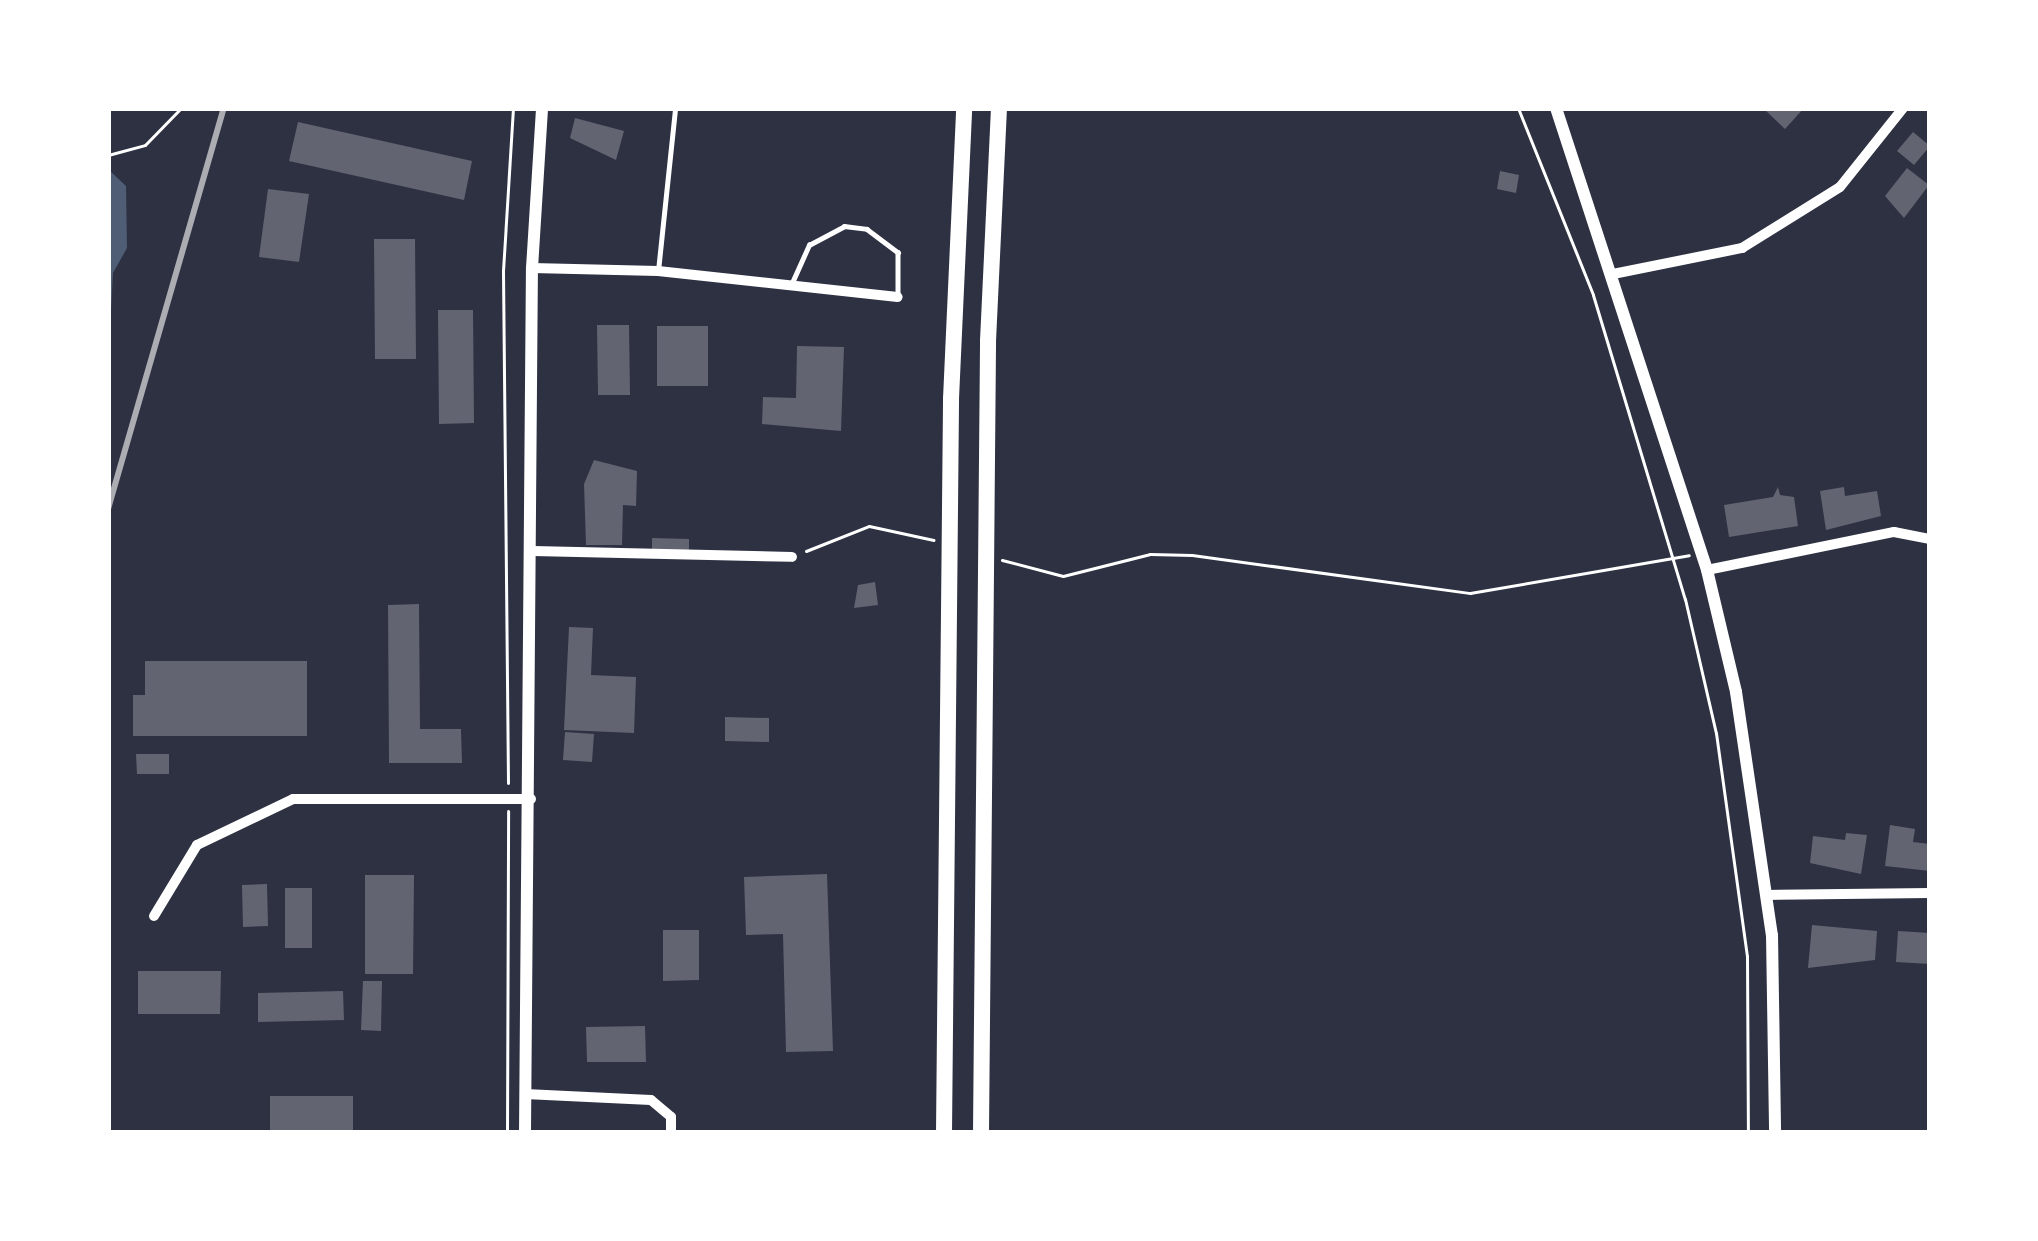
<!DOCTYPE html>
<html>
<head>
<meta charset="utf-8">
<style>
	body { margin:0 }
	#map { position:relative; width:2038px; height:1241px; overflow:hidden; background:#2d3142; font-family:"Golos Text",sans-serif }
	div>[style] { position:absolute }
	.water>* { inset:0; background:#4f5d75 }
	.building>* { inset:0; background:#626471 }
	.path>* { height:3px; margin:-1.5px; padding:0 1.5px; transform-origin:1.5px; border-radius:1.5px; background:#fff }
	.service>* { height:4.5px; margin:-2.25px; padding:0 2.25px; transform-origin:2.25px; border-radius:2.25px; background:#fff }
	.minor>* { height:10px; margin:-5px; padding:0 5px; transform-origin:5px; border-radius:5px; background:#fff }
	.tertiary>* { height:12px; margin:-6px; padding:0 6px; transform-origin:6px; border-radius:6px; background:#fff }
	.trunk>* { height:16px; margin:-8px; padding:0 8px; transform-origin:8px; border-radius:8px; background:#fff }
	.rail>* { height:6px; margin:-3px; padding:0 3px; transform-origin:3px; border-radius:3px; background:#abadb3 }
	span { translate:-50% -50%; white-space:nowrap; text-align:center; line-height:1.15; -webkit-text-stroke:12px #fff; paint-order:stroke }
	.frame { position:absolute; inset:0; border:111px solid #fff; pointer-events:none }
</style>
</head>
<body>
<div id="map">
	<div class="water">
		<div style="clip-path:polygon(108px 169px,126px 186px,127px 248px,113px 273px,108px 367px)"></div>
	</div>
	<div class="building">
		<div style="clip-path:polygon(1763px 108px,1804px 108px,1785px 129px)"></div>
		<div style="clip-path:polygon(575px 118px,624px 131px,616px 160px,570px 138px)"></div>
		<div style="clip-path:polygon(298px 122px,472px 161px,464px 200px,289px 161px)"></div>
		<div style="clip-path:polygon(1913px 132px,1930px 146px,1914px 165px,1897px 151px)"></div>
		<div style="clip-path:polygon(1907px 168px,1929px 185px,1904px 218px,1885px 196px)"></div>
		<div style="clip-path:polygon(1500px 171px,1519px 175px,1516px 193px,1497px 189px)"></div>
		<div style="clip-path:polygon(268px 189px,309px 194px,299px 262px,259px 257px)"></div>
		<div style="clip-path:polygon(374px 239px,415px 239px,416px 359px,375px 359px)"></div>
		<div style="clip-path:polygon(438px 310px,473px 310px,474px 423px,439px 424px)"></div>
		<div style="clip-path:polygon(597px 325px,629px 325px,630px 395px,598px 395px)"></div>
		<div style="clip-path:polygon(657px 326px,708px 326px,708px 386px,657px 386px)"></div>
		<div style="clip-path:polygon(797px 346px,844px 347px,841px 431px,762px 424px,763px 397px,796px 398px)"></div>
		<div style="clip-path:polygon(594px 460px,637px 471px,636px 506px,623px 505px,622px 545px,586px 545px,584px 484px)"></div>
		<div style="clip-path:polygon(1778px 487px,1780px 495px,1794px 497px,1798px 526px,1729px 537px,1724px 505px,1773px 497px)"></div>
		<div style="clip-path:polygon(1844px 487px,1845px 496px,1877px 491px,1881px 516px,1826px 530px,1820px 491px)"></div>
		<div style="clip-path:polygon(652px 538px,689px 539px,689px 555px,652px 554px)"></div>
		<div style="clip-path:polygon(875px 582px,878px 605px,854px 608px,858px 585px)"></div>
		<div style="clip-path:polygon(419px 604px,420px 729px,461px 729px,462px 763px,389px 763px,388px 605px)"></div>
		<div style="clip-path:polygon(569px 627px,593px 628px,591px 675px,636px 677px,634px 733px,564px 730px)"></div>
		<div style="clip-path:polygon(145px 661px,307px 661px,307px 736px,133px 736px,133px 695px,145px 695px)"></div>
		<div style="clip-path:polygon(725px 717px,769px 718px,769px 742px,725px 741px)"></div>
		<div style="clip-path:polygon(565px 732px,594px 734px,592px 762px,563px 760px)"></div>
		<div style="clip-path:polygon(136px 754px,169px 754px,169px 774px,137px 774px)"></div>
		<div style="clip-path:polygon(1890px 825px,1915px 829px,1913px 842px,1930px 844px,1930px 871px,1885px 866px)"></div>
		<div style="clip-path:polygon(1846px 833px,1867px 835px,1861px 874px,1810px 863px,1813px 836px,1845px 840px)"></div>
		<div style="clip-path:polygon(827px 874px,833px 1051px,786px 1052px,783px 934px,746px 935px,744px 877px)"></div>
		<div style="clip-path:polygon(365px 875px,414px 875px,413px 974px,365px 974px)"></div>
		<div style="clip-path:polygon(267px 884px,268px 926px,243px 927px,242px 885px)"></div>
		<div style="clip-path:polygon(285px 888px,312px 888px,312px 948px,285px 948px)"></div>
		<div style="clip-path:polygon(1812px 925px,1877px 931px,1875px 960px,1808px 968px)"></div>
		<div style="clip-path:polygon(663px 930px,699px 930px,699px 980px,663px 981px)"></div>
		<div style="clip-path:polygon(1898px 931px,1930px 933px,1930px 964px,1896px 962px)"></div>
		<div style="clip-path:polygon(138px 971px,221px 971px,220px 1014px,138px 1014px)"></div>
		<div style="clip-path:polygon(363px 981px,382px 981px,381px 1031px,361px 1030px)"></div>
		<div style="clip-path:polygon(343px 991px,344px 1020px,258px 1022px,258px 993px)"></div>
		<div style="clip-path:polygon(645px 1026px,646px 1062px,587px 1062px,586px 1027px)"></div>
		<div style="clip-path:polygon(270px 1096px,353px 1096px,353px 1133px,270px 1133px)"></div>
	</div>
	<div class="path">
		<div style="left:1518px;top:108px;width:201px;rotate:68.1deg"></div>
		<div style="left:1593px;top:295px;width:318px;rotate:73.2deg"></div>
		<div style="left:1685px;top:599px;width:138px;rotate:77deg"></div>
		<div style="left:1716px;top:733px;width:225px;rotate:82.1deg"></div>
		<div style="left:1747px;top:956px;width:177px;rotate:89.7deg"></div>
		<div style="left:108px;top:155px;width:38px;rotate:-15deg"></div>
		<div style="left:145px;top:145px;width:52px;rotate:-45.8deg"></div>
		<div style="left:806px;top:551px;width:68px;rotate:-21.6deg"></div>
		<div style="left:869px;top:526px;width:66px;rotate:12.2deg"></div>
		<div style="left:1002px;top:560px;width:63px;rotate:14.7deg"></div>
		<div style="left:1063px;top:576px;width:90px;rotate:-14.2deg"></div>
		<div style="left:1150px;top:554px;width:42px;rotate:1.4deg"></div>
		<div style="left:1192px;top:555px;width:281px;rotate:7.8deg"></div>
		<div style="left:1470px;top:593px;width:222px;rotate:-9.8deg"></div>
		<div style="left:508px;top:783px;width:512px;rotate:-90.56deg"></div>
		<div style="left:503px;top:271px;width:163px;rotate:-86.5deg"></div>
		<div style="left:507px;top:1133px;width:322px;rotate:-89.8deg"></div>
	</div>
	<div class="service">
		<div style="left:658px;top:271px;width:164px;rotate:-84deg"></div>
		<div style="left:791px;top:285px;width:44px;rotate:-65.8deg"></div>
		<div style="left:809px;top:245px;width:40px;rotate:-28deg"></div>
		<div style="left:844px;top:226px;width:23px;rotate:7deg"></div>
		<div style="left:867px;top:229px;width:39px;rotate:37deg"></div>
		<div style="left:898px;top:252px;width:45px;rotate:90deg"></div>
	</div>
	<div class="minor">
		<div style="left:532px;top:268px;width:126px;rotate:1.4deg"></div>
		<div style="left:658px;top:271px;width:241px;rotate:6.2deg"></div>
		<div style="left:1613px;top:274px;width:132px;rotate:-11.4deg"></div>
		<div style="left:1742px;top:248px;width:115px;rotate:-31.9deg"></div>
		<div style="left:1840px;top:187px;width:101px;rotate:-51.4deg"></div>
		<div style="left:533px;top:551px;width:259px;rotate:1.3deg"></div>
		<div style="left:1707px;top:570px;width:191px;rotate:-11.5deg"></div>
		<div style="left:1894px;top:532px;width:37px;rotate:11deg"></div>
		<div style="left:1766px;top:895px;width:164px;rotate:-0.7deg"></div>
		<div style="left:154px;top:916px;width:83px;rotate:-58.8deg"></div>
		<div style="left:197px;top:845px;width:106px;rotate:-25.6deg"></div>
		<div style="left:293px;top:799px;width:238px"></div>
		<div style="left:525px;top:1094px;width:126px;rotate:2.7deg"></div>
		<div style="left:651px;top:1100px;width:26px;rotate:40deg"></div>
		<div style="left:671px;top:1117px;width:16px;rotate:90deg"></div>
	</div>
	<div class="tertiary">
		<div style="left:1556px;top:108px;width:486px;rotate:71.9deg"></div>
		<div style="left:1707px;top:570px;width:125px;rotate:76.6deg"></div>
		<div style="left:1736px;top:692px;width:246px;rotate:81.6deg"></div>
		<div style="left:1772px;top:935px;width:198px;rotate:89.1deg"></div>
		<div style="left:525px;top:1133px;width:865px;rotate:-89.54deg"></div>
		<div style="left:532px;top:268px;width:160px;rotate:-86.4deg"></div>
	</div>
	<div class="trunk">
		<div style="left:944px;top:1133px;width:734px;rotate:-89.45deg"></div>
		<div style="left:951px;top:399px;width:291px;rotate:-87.4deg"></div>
		<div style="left:981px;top:1133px;width:792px;rotate:-89.49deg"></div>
		<div style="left:988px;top:341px;width:233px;rotate:-87.3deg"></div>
	</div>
	<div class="rail">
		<div style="left:108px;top:509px;width:417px;rotate:-73.9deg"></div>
	</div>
	<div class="frame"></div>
</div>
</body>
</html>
